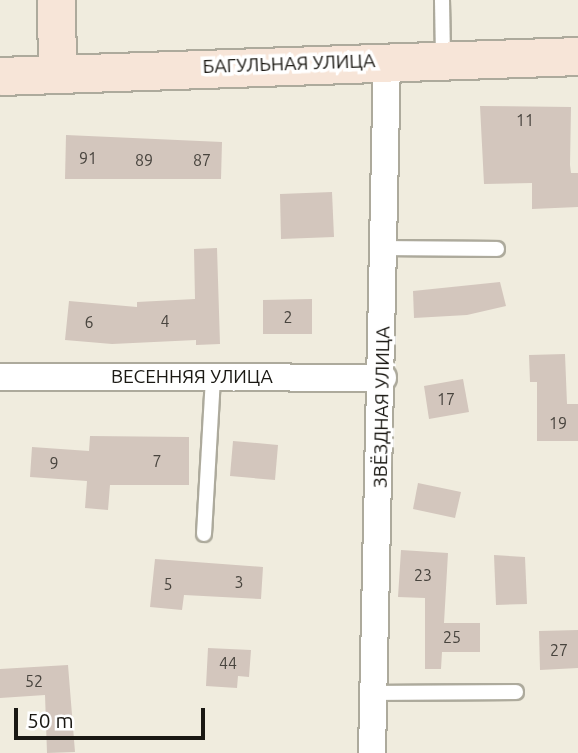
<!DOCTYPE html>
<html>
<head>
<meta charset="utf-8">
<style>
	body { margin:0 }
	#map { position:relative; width:578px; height:753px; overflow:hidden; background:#f0ecde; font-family:Ubuntu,sans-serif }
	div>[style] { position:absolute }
	.building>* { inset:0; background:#d3c6bd }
	.roads { filter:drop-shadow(2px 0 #adaa9c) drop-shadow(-2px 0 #adaa9c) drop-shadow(0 2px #adaa9c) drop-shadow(0 -2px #adaa9c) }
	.lane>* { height:14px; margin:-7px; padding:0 7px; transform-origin:7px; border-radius:7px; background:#fff }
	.street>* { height:26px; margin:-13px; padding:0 13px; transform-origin:13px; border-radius:13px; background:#fff }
	.secondary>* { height:37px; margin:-18.5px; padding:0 18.5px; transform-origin:18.5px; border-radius:18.5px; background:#f7e5d8 }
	span { translate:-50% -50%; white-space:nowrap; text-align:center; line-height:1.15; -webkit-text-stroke:7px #fff; paint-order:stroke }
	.number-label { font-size:16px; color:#48443e }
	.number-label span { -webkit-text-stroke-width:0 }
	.street-label { font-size:19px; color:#1a1813 }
	.scale { position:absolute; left:14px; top:708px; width:191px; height:32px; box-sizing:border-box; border:4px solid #1a1813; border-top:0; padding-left:9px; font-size:21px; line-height:24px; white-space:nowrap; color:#1a1813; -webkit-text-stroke:5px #fff; paint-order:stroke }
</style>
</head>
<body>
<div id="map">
	<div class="building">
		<div style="clip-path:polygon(480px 106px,571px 107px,570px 165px,571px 173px,578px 173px,578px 207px,532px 209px,532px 183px,484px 184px)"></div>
		<div style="clip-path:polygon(66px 135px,222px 142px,221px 179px,65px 179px)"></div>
		<div style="clip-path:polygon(332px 192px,334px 237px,281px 239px,280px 194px)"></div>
		<div style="clip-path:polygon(217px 248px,220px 344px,196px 345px,196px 340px,112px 344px,65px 340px,69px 301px,137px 307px,137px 302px,195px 299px,194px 249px)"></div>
		<div style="clip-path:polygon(500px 282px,506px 306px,467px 315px,414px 318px,413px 291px)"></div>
		<div style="clip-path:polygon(312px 299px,312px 334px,263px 334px,263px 300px)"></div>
		<div style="clip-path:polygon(565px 354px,567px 404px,578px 404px,578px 441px,537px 441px,537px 382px,530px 382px,529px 355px)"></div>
		<div style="clip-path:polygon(463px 379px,469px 412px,429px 419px,424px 386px)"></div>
		<div style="clip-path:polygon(90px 436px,189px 437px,189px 485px,110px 485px,108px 510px,85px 508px,87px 481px,30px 477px,32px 447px,89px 451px)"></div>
		<div style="clip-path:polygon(233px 441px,278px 445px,275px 480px,230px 476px)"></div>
		<div style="clip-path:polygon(418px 483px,461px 492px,455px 518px,413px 509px)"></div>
		<div style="clip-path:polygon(401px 550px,448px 553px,444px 623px,480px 623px,480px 652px,442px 652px,441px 669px,425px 669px,425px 598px,398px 597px)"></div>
		<div style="clip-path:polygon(494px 555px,525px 557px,527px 604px,496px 605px)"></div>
		<div style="clip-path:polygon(155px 559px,263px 567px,261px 599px,184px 595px,182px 610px,150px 607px)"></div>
		<div style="clip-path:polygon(578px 630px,578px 668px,540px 670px,539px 631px)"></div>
		<div style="clip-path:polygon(208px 648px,251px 650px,249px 677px,238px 676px,237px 688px,206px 686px)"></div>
		<div style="clip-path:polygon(68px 665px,75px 752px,47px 753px,45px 695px,0 698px,0 669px)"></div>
	</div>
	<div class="roads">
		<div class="lane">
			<div style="left:442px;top:0;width:59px;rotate:89deg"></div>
			<div style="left:385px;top:248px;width:112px;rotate:0.5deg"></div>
			<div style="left:204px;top:534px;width:158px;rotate:-86.7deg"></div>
			<div style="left:374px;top:693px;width:142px;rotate:-0.4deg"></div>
		</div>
		<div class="street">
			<div style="left:0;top:377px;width:383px;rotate:0.1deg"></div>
			<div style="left:372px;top:753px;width:693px;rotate:-88.76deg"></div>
		</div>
		<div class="secondary">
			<div style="left:56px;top:0;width:73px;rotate:89.2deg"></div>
			<div style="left:0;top:76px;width:578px;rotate:-1.98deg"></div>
		</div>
	</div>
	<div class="number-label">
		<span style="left:525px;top:120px">11</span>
		<span style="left:88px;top:158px">91</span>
		<span style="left:144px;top:160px">89</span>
		<span style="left:202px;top:160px">87</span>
		<span style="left:288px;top:317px">2</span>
		<span style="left:165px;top:321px">4</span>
		<span style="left:89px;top:322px">6</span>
		<span style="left:446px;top:399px">17</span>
		<span style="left:558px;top:423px">19</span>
		<span style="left:157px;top:461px">7</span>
		<span style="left:54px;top:463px">9</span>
		<span style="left:423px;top:575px">23</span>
		<span style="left:239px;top:582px">3</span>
		<span style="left:168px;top:584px">5</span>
		<span style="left:452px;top:637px">25</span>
		<span style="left:559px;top:650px">27</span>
		<span style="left:228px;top:663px">44</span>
		<span style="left:34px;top:681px">52</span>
	</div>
	<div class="street-label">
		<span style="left:289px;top:64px;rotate:-2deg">БАГУЛЬНАЯ УЛИЦА</span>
		<span style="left:192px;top:377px">ВЕСЕННЯЯ УЛИЦА</span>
		<span style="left:382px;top:407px;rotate:-89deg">ЗВЁЗДНАЯ УЛИЦА</span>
	</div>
	<div class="scale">50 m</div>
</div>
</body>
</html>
